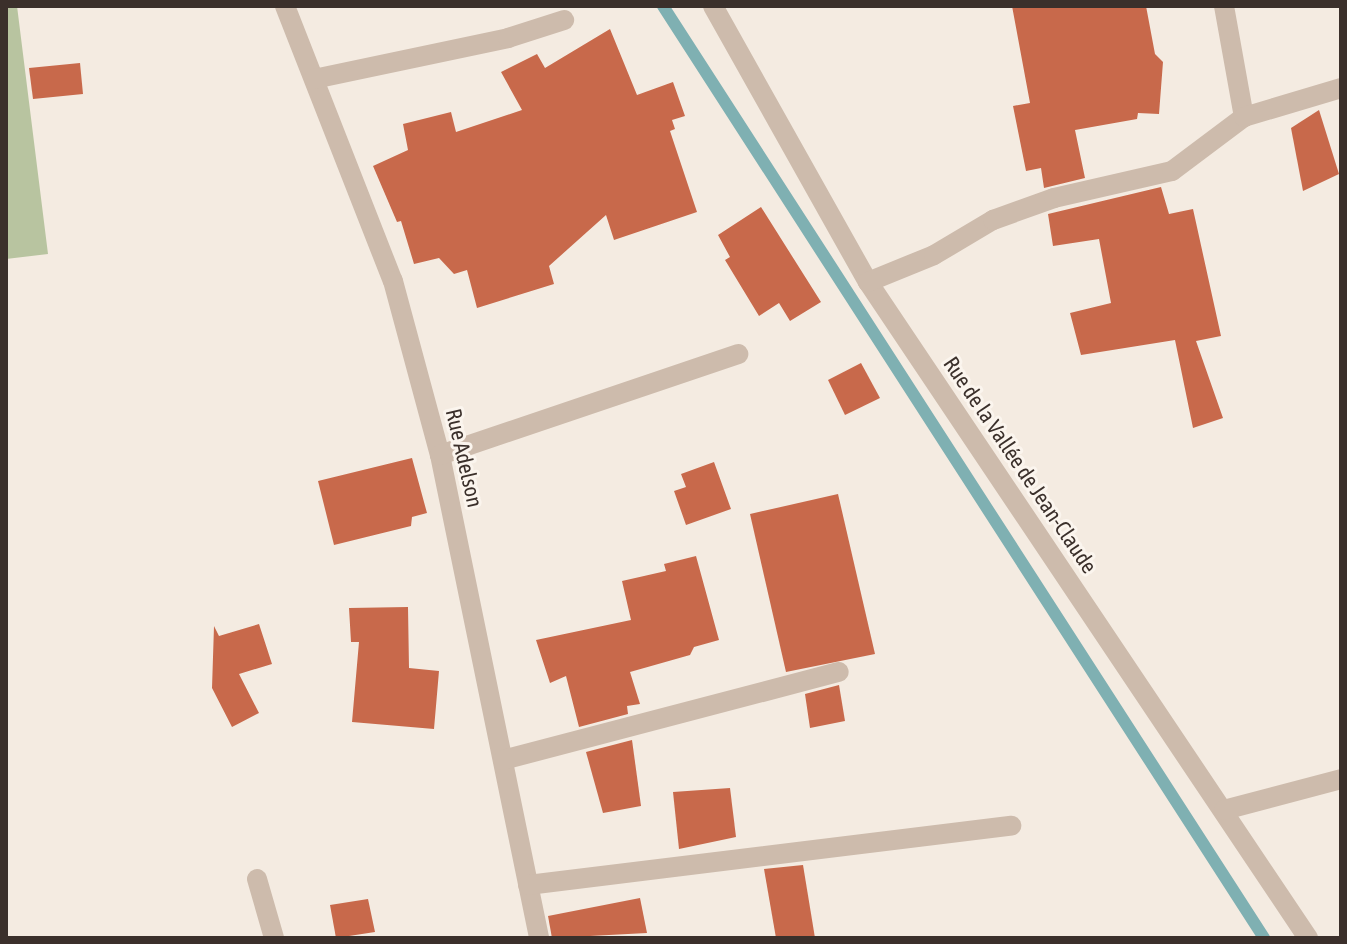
<!DOCTYPE html>
<html>
<head>
<meta charset="utf-8">
<style>
	body { margin:0 }
	#map { position:relative; width:1347px; height:944px; overflow:hidden; background:#f4ebe1; font-family:"Asap Condensed",sans-serif }
	div>[style] { position:absolute }
	.green>* { inset:0; background:#b8c4a0 }
	.stream>* { height:12px; margin:-6px; padding:0 6px; transform-origin:6px; border-radius:6px; background:#7fb0b2 }
	.building>* { inset:0; background:#c8694b }
	.street>* { height:20px; margin:-10px; padding:0 10px; transform-origin:10px; border-radius:10px; background:#cdbbac }
	span { translate:-50% -50%; white-space:nowrap; text-align:center; line-height:1.15; -webkit-text-stroke:6px #fbf5ee; paint-order:stroke }
	.street-label { font-size:22px; color:#3b302b }
	.frame { position:absolute; inset:0; border:8px solid #3b302b; pointer-events:none }
</style>
</head>
<body>
<div id="map">
	<div class="green">
		<div style="clip-path:polygon(6px 6px,17px 6px,48px 254px,6px 259px)"></div>
	</div>
	<div class="stream">
		<div style="left:663px;top:6px;width:1109px;rotate:57.18deg"></div>
	</div>
	<div class="building">
		<div style="clip-path:polygon(1012px 6px,1146px 6px,1155px 54px,1163px 62px,1159px 114px,1138px 113px,1137px 119px,1075px 130px,1085px 178px,1044px 188px,1041px 168px,1026px 171px,1013px 106px,1030px 103px)"></div>
		<div style="clip-path:polygon(610px 29px,637px 95px,673px 82px,685px 116px,672px 120px,675px 129px,670px 131px,697px 212px,614px 240px,606px 215px,549px 266px,554px 284px,477px 308px,467px 270px,454px 274px,439px 258px,414px 264px,401px 221px,397px 222px,373px 166px,408px 150px,403px 124px,451px 112px,456px 132px,522px 110px,501px 72px,537px 54px,545px 68px)"></div>
		<div style="clip-path:polygon(80px 63px,83px 94px,33px 99px,29px 68px)"></div>
		<div style="clip-path:polygon(1319px 110px,1339px 174px,1303px 191px,1291px 128px)"></div>
		<div style="clip-path:polygon(1161px 187px,1169px 214px,1193px 209px,1221px 336px,1196px 341px,1223px 418px,1193px 428px,1175px 340px,1081px 355px,1070px 313px,1111px 303px,1099px 239px,1053px 246px,1048px 214px)"></div>
		<div style="clip-path:polygon(761px 207px,821px 302px,790px 321px,779px 303px,759px 316px,725px 260px,730px 257px,718px 235px)"></div>
		<div style="clip-path:polygon(861px 363px,880px 398px,845px 415px,828px 380px)"></div>
		<div style="clip-path:polygon(412px 458px,427px 513px,412px 517px,411px 526px,334px 545px,318px 481px)"></div>
		<div style="clip-path:polygon(714px 462px,731px 509px,686px 525px,674px 491px,686px 487px,681px 474px)"></div>
		<div style="clip-path:polygon(838px 494px,875px 654px,786px 672px,750px 514px)"></div>
		<div style="clip-path:polygon(696px 556px,719px 640px,694px 647px,690px 655px,630px 672px,640px 704px,627px 706px,628px 714px,579px 727px,566px 676px,550px 683px,536px 640px,631px 620px,622px 581px,666px 571px,664px 564px)"></div>
		<div style="clip-path:polygon(408px 607px,409px 668px,439px 671px,434px 729px,352px 722px,359px 642px,351px 642px,349px 608px)"></div>
		<div style="clip-path:polygon(259px 624px,272px 664px,239px 674px,259px 713px,232px 727px,212px 688px,214px 626px,219px 636px)"></div>
		<div style="clip-path:polygon(839px 685px,845px 721px,810px 728px,805px 694px)"></div>
		<div style="clip-path:polygon(632px 740px,641px 806px,603px 813px,586px 752px)"></div>
		<div style="clip-path:polygon(730px 788px,736px 837px,679px 849px,673px 792px)"></div>
		<div style="clip-path:polygon(803px 865px,815px 938px,776px 938px,764px 869px)"></div>
		<div style="clip-path:polygon(640px 898px,647px 933px,552px 938px,548px 916px)"></div>
		<div style="clip-path:polygon(368px 899px,375px 932px,336px 938px,330px 905px)"></div>
	</div>
	<div class="street">
		<div style="left:285px;top:6px;width:295px;rotate:68.6deg"></div>
		<div style="left:393px;top:281px;width:180px;rotate:74.9deg"></div>
		<div style="left:440px;top:455px;width:493px;rotate:78.4deg"></div>
		<div style="left:713px;top:6px;width:317px;rotate:60.7deg"></div>
		<div style="left:868px;top:282px;width:790px;rotate:56.15deg"></div>
		<div style="left:1224px;top:6px;width:113px;rotate:79.8deg"></div>
		<div style="left:314px;top:79px;width:198px;rotate:-11.9deg"></div>
		<div style="left:508px;top:38px;width:59px;rotate:-17.8deg"></div>
		<div style="left:868px;top:282px;width:71px;rotate:-22.2deg"></div>
		<div style="left:934px;top:255px;width:69px;rotate:-30.7deg"></div>
		<div style="left:993px;top:220px;width:65px;rotate:-19.8deg"></div>
		<div style="left:1054px;top:198px;width:121px;rotate:-12.9deg"></div>
		<div style="left:1172px;top:171px;width:90px;rotate:-36.9deg"></div>
		<div style="left:1244px;top:117px;width:101px;rotate:-16.6deg"></div>
		<div style="left:440px;top:455px;width:315px;rotate:-18.7deg"></div>
		<div style="left:503px;top:760px;width:347px;rotate:-14.7deg"></div>
		<div style="left:1224px;top:810px;width:121px;rotate:-14.8deg"></div>
		<div style="left:257px;top:879px;width:61px;rotate:73.9deg"></div>
		<div style="left:528px;top:885px;width:487px;rotate:-7deg"></div>
	</div>
	<div class="street-label">
		<span style="left:464px;top:458px;rotate:77deg">Rue Adelson</span>
		<span style="left:1020px;top:465px;rotate:56deg">Rue de la Vallée de Jean-Claude</span>
	</div>
	<div class="frame"></div>
</div>
</body>
</html>
